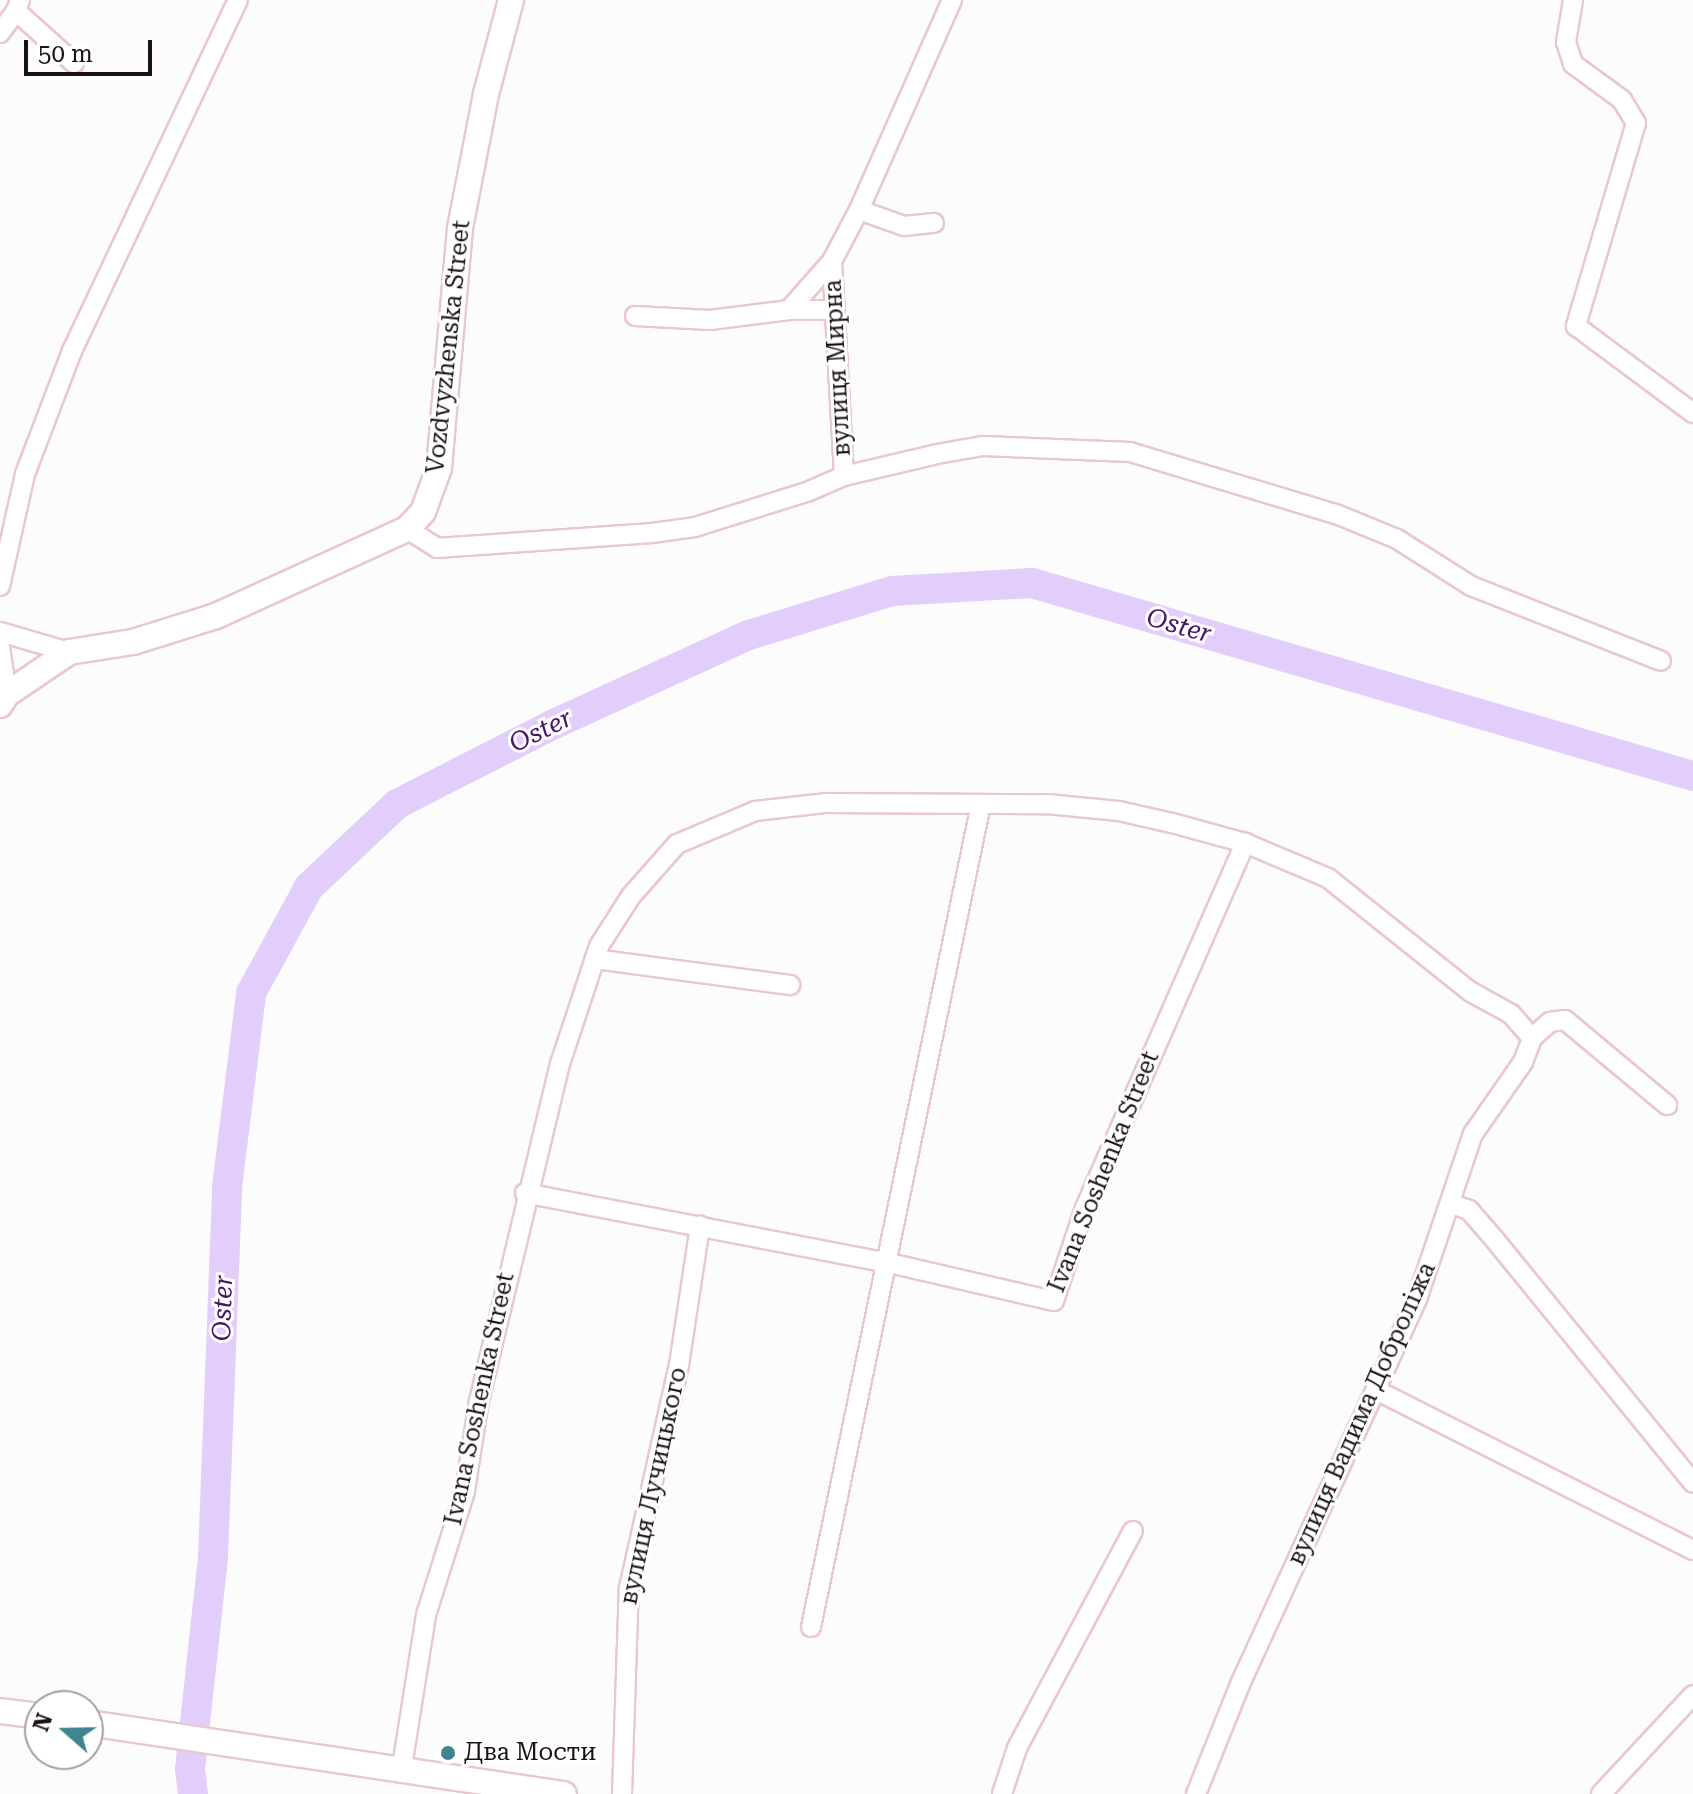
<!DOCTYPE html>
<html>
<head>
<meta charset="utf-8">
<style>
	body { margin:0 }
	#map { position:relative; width:1693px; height:1794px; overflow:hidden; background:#fcfcfc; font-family:"Roboto Serif",serif }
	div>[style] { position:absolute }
	.river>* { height:30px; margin:-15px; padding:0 15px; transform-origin:15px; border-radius:15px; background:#e3cefb }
	.roads { filter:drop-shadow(2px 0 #e9c8cb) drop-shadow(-2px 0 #e9c8cb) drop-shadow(0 2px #e9c8cb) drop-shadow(0 -2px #e9c8cb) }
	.street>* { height:18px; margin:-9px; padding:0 9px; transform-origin:9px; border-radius:9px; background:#fff }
	.secondary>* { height:24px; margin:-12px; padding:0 12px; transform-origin:12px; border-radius:12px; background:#fff }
	.dots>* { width:22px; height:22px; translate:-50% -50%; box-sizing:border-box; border:4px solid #fff; border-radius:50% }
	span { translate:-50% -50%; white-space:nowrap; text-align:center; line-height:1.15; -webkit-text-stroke:6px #fff; paint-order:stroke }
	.street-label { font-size:24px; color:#1c1112 }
	.poi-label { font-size:24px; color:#1c1112 }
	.left { translate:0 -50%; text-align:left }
	.water-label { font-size:26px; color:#451569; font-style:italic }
	.north { position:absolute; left:24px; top:1690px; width:80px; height:80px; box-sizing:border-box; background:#fff; border:2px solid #a4a0a0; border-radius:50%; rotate:290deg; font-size:22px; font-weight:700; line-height:32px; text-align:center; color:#1c1112 }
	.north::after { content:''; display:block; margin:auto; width:28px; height:36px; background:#3f858f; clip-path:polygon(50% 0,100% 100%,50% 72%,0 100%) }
	.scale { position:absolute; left:24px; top:40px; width:128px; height:36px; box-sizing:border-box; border:4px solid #1c1112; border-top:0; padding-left:10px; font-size:24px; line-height:28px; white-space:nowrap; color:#1c1112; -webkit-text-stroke:6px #fff; paint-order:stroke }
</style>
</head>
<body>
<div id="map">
	<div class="river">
		<div style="left:193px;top:1794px;width:25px;rotate:-97deg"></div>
		<div style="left:190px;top:1769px;width:213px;rotate:-83.8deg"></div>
		<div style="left:213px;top:1557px;width:370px;rotate:-87.8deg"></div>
		<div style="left:227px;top:1187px;width:195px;rotate:-82.9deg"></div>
		<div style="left:251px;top:993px;width:121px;rotate:-61.3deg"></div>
		<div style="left:309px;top:887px;width:121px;rotate:-43.3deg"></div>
		<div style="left:397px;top:804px;width:174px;rotate:-27deg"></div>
		<div style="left:552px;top:725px;width:217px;rotate:-24.6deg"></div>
		<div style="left:749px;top:635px;width:150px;rotate:-17.1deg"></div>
		<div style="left:892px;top:591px;width:140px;rotate:-3.3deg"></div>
		<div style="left:1032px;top:583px;width:689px;rotate:16.28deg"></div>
	</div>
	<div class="roads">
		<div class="street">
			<div style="left:20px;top:0;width:12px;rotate:110deg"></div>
			<div style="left:16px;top:11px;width:78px;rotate:41.9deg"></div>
			<div style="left:1573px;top:0;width:43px;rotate:99.5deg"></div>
			<div style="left:1566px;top:42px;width:23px;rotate:72deg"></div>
			<div style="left:1573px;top:64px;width:61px;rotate:36.3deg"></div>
			<div style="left:1622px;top:100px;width:27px;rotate:59deg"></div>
			<div style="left:1636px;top:123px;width:212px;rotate:106.5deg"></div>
			<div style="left:1576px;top:326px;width:146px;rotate:36.6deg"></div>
			<div style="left:0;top:33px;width:27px;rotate:-54deg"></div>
			<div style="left:859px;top:210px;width:48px;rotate:19.6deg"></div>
			<div style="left:904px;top:226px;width:30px;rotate:-6deg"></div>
			<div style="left:832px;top:261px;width:215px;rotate:86.8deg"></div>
			<div style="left:789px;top:310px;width:46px"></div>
			<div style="left:635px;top:316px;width:75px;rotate:3.1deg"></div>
			<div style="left:710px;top:320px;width:80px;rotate:-7.2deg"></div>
			<div style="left:789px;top:310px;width:65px;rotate:-48.7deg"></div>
			<div style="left:832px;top:261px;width:58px;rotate:-62.1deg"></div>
			<div style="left:859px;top:210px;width:230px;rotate:-66.1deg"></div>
			<div style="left:407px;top:529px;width:36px;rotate:32deg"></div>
			<div style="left:437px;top:548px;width:216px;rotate:-4deg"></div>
			<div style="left:652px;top:533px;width:43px;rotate:-7.9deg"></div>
			<div style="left:695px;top:527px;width:117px;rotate:-17.4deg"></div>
			<div style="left:807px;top:492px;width:40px;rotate:-23.4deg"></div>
			<div style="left:844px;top:476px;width:96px;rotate:-13.3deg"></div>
			<div style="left:937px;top:454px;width:47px;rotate:-9.9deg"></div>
			<div style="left:983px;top:446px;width:147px;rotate:2.3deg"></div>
			<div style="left:1130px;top:452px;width:215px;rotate:16.8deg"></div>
			<div style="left:1336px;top:514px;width:66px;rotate:22.3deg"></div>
			<div style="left:1397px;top:539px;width:88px;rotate:32.4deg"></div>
			<div style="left:1471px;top:586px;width:204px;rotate:21.5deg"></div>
			<div style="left:0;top:586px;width:115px;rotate:-77.4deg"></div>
			<div style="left:25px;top:474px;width:132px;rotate:-69.1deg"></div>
			<div style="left:72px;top:351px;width:388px;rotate:-64.7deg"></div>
			<div style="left:0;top:632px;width:72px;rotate:16.2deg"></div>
			<div style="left:0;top:647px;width:48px;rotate:81.5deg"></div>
			<div style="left:595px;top:959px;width:197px;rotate:7.6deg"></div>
			<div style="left:525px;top:1193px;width:367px;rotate:10.9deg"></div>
			<div style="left:885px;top:1262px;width:173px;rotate:13deg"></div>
			<div style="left:1054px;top:1301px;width:98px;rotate:-71.6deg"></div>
			<div style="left:1085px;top:1208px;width:399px;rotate:-66.3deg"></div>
			<div style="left:1451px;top:1204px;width:19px;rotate:18deg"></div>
			<div style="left:1469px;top:1210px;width:40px;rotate:49deg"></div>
			<div style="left:1495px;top:1240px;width:313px;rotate:50.8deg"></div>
			<div style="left:1376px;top:1390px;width:355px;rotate:26.8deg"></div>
			<div style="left:811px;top:1627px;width:840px;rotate:-78.33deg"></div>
			<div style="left:401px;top:1773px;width:160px;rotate:-81deg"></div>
			<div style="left:426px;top:1615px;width:130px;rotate:-72.5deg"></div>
			<div style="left:465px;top:1491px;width:91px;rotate:-81.2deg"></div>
			<div style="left:479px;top:1401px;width:347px;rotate:-76.5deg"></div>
			<div style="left:560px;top:1064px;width:124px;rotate:-71.7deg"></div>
			<div style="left:599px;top:946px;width:59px;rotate:-57.4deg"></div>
			<div style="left:631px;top:896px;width:69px;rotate:-48.5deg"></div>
			<div style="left:677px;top:844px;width:85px;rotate:-22.9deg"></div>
			<div style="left:755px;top:811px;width:70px;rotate:-6.5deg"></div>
			<div style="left:825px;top:803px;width:222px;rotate:0.3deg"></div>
			<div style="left:1047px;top:804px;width:72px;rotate:5.6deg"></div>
			<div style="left:1119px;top:811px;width:58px;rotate:12.8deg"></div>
			<div style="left:1176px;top:824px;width:72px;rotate:15.4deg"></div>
			<div style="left:1245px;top:843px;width:90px;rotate:22.9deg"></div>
			<div style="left:1328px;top:878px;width:183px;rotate:38.6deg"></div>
			<div style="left:1471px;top:992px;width:46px;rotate:28.8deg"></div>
			<div style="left:1511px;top:1014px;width:32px;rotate:49deg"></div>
			<div style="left:622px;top:1794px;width:206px;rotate:-88.1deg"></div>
			<div style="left:629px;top:1588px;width:229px;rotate:-77.4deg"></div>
			<div style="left:679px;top:1365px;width:141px;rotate:-81.4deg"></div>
			<div style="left:1002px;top:1794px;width:48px;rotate:-71.9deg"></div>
			<div style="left:1017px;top:1748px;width:246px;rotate:-61.9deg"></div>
			<div style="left:1196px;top:1794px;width:121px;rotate:-68.1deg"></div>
			<div style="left:1241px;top:1682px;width:422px;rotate:-65.3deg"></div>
			<div style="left:1417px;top:1299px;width:174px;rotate:-71.3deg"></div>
			<div style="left:1473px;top:1134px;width:88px;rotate:-55.2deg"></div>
			<div style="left:1523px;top:1062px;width:26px;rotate:-69deg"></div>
			<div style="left:1532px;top:1038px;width:24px;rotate:-42deg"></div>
			<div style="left:1550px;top:1022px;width:15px;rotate:-8deg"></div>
			<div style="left:1565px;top:1020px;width:133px;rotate:39.8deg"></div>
			<div style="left:1601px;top:1794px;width:135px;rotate:-47.1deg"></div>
		</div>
		<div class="secondary">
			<div style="left:0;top:705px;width:13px;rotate:-58deg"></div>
			<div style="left:7px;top:694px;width:75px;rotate:-34.1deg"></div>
			<div style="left:69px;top:652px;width:65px;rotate:-8.9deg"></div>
			<div style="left:133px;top:642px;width:87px;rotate:-17.4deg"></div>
			<div style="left:216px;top:616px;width:210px;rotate:-24.5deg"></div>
			<div style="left:407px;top:529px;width:23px;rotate:-47deg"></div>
			<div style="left:423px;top:512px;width:47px;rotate:-70deg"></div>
			<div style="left:439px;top:468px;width:241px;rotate:-85deg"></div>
			<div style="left:460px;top:228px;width:136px;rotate:-79deg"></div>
			<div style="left:486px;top:94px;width:97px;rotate:-75.1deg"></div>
			<div style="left:0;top:1711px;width:40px;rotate:7.1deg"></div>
			<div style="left:88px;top:1723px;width:481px;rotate:8.5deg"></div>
		</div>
	</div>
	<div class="dots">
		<div style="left:448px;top:1753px;background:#3f858f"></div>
	</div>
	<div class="street-label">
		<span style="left:449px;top:347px;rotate:-84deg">Vozdvyzhenska Street</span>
		<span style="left:838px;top:368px;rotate:-93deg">вулиця Мирна</span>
		<span style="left:1104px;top:1172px;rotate:-68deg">Ivana Soshenka Street</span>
		<span style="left:480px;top:1399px;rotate:-78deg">Ivana Soshenka Street</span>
		<span style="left:1362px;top:1414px;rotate:-66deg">вулиця Вадима Доброліжа</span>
		<span style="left:654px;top:1486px;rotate:-78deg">вулиця Лучицького</span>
	</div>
	<div class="poi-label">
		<span class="left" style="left:464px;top:1753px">Два Мости</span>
	</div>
	<div class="water-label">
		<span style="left:1179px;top:626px;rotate:16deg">Oster</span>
		<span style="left:541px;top:731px;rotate:-26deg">Oster</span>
		<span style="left:223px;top:1308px;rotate:-88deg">Oster</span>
	</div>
	<div class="north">N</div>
	<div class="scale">50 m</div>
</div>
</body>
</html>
